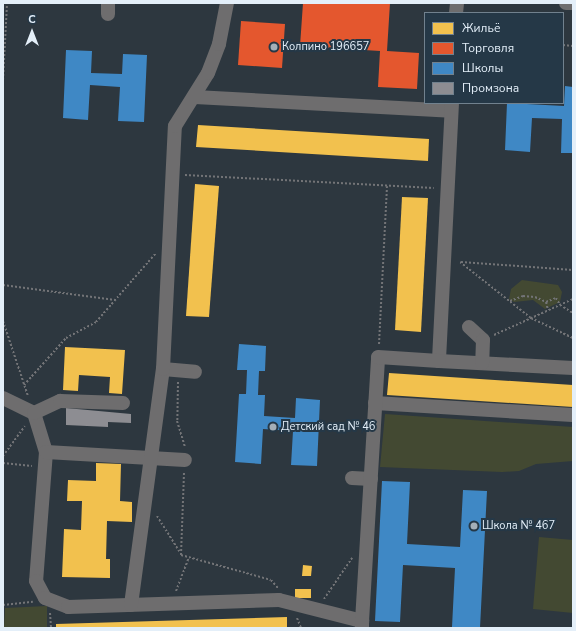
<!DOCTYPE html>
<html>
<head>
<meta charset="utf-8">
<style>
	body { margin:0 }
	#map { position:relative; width:576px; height:631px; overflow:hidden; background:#2d373f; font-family:"Nunito Sans",sans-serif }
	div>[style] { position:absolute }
	.green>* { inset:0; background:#434932 }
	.homes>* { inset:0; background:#f2c14e }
	.shops>* { inset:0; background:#e4572e }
	.schools>* { inset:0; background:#3f88c5 }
	.industry>* { inset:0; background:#8d8d92 }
	.path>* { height:2px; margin-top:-1px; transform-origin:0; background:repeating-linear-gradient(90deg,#737477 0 2px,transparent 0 4px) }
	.minor>* { height:14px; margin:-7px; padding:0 7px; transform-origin:7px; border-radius:7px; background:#6e6d6e }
	.dots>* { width:11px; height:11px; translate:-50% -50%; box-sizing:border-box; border:2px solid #253847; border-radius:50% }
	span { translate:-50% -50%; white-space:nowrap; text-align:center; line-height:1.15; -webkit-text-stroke:4px #253847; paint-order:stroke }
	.poi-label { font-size:11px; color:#e4eff9 }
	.left { translate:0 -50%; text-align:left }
	.frame { position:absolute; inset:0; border:4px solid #e4eff9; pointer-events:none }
	.legend { position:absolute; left:424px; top:12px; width:140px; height:92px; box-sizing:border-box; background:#253847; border:1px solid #71818e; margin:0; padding:5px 7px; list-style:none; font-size:12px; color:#e4eff9 }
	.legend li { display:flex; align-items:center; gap:8px; height:20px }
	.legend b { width:20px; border:1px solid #71818e }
	.north { position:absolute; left:12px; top:12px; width:40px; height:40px; -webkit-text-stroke:3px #253847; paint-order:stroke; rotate:0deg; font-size:11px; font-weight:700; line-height:16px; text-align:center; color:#e4eff9 }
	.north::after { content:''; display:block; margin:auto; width:14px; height:18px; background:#e4eff9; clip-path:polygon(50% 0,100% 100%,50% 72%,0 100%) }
</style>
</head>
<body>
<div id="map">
	<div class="green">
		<div style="clip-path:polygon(522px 280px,558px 285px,562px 292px,560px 302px,545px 309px,533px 300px,514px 302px,509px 299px,511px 289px)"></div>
		<div style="clip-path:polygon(385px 414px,573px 427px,573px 461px,536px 464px,519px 471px,502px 472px,380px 467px)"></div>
		<div style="clip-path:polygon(539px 537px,573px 540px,573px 613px,533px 609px)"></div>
		<div style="clip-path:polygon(47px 606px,47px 628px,4px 628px,5px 608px)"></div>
	</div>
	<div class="homes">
		<div style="clip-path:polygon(198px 125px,429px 139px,428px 161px,196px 147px)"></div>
		<div style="clip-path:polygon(195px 184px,219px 186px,209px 317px,186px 316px)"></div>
		<div style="clip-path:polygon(402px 197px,428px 198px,421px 332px,395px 330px)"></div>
		<div style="clip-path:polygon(65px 347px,125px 350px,122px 394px,109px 393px,110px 377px,79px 375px,78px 391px,63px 390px)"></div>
		<div style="clip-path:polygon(389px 373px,573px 385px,573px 407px,387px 395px)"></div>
		<div style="clip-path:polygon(96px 463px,121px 464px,120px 501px,132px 502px,132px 522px,107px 521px,106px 559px,110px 559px,110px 578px,62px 577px,64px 529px,81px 530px,82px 501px,67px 501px,68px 480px,96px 481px)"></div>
		<div style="clip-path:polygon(303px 565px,312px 566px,311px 576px,302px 576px)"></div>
		<div style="clip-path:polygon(295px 589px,311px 589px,311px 598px,295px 598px)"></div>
		<div style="clip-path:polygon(287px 617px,287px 628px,56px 628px,56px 624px)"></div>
	</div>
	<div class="shops">
		<div style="clip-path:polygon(303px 3px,390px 3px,387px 51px,419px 53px,417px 89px,378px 87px,380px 51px,300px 46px)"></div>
		<div style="clip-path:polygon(241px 21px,285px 24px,282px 68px,238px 65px)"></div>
	</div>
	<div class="schools">
		<div style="clip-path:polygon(66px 50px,92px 51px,91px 73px,122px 74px,123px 54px,147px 55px,144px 122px,118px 121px,120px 87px,90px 85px,88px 120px,63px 118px)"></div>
		<div style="clip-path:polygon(565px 86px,573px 87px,573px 153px,561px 153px,562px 119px,532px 118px,530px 152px,505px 150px,507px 103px,564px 106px)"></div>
		<div style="clip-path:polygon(239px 344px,266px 346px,265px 371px,259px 371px,258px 395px,265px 395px,264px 416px,295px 418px,296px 398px,320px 400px,317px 466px,291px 465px,293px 431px,263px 429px,261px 464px,235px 462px,239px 394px,246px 394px,247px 370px,237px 370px)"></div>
		<div style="clip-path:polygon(382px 481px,410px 482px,407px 544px,460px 547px,463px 490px,487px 491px,480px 628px,452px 627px,455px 568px,403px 565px,400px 622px,375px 621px)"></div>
	</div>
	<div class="industry">
		<div style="clip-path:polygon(66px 408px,131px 414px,131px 423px,108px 422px,108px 427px,66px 425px)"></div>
	</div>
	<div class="path">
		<div style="left:563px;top:45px;width:10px;rotate:6deg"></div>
		<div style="left:3px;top:80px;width:77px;rotate:-87deg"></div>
		<div style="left:185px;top:175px;width:249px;rotate:3deg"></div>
		<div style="left:460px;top:262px;width:90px;rotate:38.3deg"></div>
		<div style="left:531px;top:318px;width:47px;rotate:25.5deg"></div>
		<div style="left:461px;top:262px;width:112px;rotate:4.1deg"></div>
		<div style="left:3px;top:285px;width:113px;rotate:7.6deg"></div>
		<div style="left:510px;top:301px;width:14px;rotate:-21deg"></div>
		<div style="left:523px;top:296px;width:12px;rotate:5deg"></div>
		<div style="left:535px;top:297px;width:12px;rotate:24deg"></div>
		<div style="left:546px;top:302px;width:8px;rotate:76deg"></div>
		<div style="left:546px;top:302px;width:11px;rotate:-22deg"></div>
		<div style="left:556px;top:298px;width:8px;rotate:60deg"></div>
		<div style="left:560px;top:305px;width:15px;rotate:32deg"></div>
		<div style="left:3px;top:321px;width:79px;rotate:71.6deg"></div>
		<div style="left:494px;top:335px;width:87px;rotate:-24.5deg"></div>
		<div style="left:379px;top:344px;width:158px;rotate:-87.1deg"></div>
		<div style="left:178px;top:382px;width:39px;rotate:91deg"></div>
		<div style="left:177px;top:421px;width:27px;rotate:73deg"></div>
		<div style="left:24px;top:385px;width:63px;rotate:-48.2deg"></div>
		<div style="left:66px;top:338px;width:34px;rotate:-28deg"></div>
		<div style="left:96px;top:322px;width:91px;rotate:-49deg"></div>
		<div style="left:3px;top:456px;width:37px;rotate:-54deg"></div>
		<div style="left:3px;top:463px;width:29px;rotate:6deg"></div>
		<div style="left:184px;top:473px;width:82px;rotate:92.1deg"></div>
		<div style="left:181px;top:555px;width:93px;rotate:15.5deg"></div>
		<div style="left:271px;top:580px;width:11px;rotate:49deg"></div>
		<div style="left:157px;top:516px;width:45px;rotate:57.7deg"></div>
		<div style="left:176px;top:591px;width:36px;rotate:-69deg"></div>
		<div style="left:324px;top:599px;width:50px;rotate:-55.7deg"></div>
		<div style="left:3px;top:605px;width:30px;rotate:-6deg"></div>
		<div style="left:50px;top:613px;width:15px;rotate:86deg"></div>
		<div style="left:297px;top:618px;width:11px;rotate:68deg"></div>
	</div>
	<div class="minor">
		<div style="left:566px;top:3px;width:7px"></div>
		<div style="left:456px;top:13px;width:10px;rotate:-84deg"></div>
		<div style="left:108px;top:14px;width:11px;rotate:-90deg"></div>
		<div style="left:195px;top:97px;width:256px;rotate:3.1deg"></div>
		<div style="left:452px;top:103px;width:258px;rotate:92.9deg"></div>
		<div style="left:439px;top:361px;width:134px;rotate:3deg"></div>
		<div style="left:469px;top:327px;width:19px;rotate:43deg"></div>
		<div style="left:483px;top:340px;width:23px;rotate:92deg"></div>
		<div style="left:163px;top:369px;width:32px;rotate:5deg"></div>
		<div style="left:3px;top:398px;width:34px;rotate:26deg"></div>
		<div style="left:34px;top:413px;width:41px;rotate:72.9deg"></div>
		<div style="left:46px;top:452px;width:129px;rotate:94.4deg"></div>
		<div style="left:36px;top:581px;width:19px;rotate:62deg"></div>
		<div style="left:45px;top:598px;width:25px;rotate:21deg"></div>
		<div style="left:68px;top:607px;width:211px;rotate:-1.9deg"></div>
		<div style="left:279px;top:600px;width:86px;rotate:14.2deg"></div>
		<div style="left:362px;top:621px;width:7px;rotate:90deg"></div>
		<div style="left:375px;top:403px;width:198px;rotate:3.5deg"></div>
		<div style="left:34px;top:413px;width:29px;rotate:-25deg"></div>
		<div style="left:60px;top:401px;width:63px;rotate:1.8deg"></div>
		<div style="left:46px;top:452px;width:139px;rotate:3.3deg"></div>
		<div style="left:352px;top:478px;width:19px;rotate:3deg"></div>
		<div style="left:131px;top:605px;width:238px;rotate:-82.3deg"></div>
		<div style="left:163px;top:369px;width:243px;rotate:-87.2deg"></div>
		<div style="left:175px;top:126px;width:62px;rotate:-58.1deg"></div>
		<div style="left:208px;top:73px;width:31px;rotate:-69deg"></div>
		<div style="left:219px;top:44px;width:42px;rotate:-79deg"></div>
		<div style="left:362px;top:621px;width:264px;rotate:-86.5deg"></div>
		<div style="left:378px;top:357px;width:61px;rotate:3.8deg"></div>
	</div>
	<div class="dots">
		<div style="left:274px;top:47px;background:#a4afb8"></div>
		<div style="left:273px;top:427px;background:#a4afb8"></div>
		<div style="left:474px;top:526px;background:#a4afb8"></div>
	</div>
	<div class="poi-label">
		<span class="left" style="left:282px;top:47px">Колпино 196657</span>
		<span class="left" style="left:281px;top:427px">Детский сад № 46</span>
		<span class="left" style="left:482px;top:526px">Школа № 467</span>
	</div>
	<div class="frame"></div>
	<ul class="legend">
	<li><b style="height:11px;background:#f2c14e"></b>Жильё</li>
	<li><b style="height:11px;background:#e4572e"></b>Торговля</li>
	<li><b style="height:11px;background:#3f88c5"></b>Школы</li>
	<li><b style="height:11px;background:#8d8d92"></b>Промзона</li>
	</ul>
	<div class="north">С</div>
</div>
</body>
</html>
